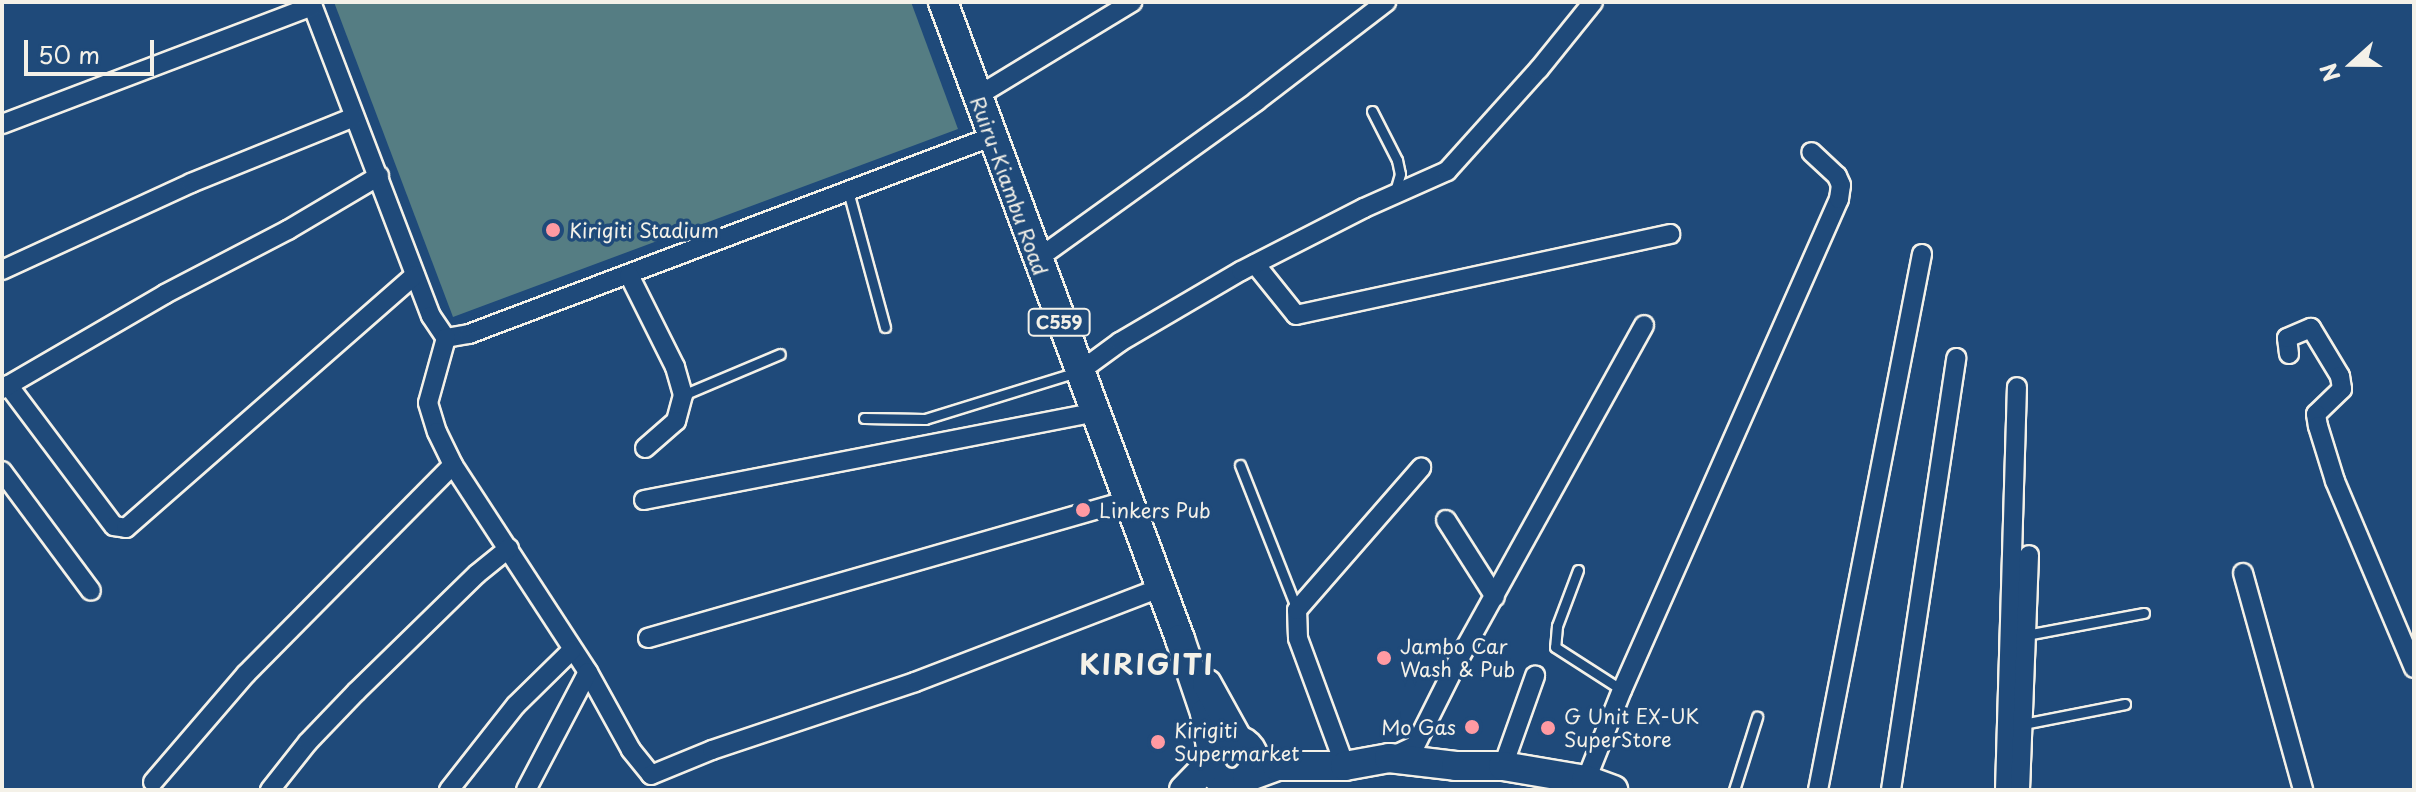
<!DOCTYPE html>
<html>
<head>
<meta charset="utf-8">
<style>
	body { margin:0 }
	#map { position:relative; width:2416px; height:792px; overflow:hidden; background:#1f4a7a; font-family:"Playpen Sans",sans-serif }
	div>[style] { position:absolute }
	.green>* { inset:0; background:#557d83 }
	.roads { filter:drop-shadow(2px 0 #f4f1e8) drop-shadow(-2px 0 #f4f1e8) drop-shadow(0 2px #f4f1e8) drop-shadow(0 -2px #f4f1e8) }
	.service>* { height:9px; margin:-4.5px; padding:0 4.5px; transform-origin:4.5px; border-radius:4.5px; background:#1f4a7a }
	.minor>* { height:18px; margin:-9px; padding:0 9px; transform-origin:9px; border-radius:9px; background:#1f4a7a }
	.primary>* { height:28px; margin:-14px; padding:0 14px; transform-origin:14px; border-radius:14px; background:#1f4a7a }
	.trunk>* { height:28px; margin:-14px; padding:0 14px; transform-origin:14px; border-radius:14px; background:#1f4a7a }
	.trunk>.ring { margin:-14px; padding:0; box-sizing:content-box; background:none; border:28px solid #1f4a7a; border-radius:50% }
	.dots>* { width:22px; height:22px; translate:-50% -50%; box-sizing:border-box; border:4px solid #1f4a7a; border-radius:50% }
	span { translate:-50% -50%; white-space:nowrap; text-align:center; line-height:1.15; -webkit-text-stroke:7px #1f4a7a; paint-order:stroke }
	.shield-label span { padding:2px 6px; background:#1f4a7a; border:2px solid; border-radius:6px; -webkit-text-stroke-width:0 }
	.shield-label { font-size:18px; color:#f4f1e8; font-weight:700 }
	.street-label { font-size:20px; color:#f4f1e8 }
	.poi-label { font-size:20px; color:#f4f1e8 }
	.left { translate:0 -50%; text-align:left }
	.right { translate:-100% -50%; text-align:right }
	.district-label { font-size:28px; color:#f4f1e8; font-weight:700; letter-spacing:2px }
	.frame { position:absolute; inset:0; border:4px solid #f4f1e8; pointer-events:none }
	.north { position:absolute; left:2312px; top:24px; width:80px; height:80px; -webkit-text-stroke:6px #1f4a7a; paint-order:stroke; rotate:249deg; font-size:22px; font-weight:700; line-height:32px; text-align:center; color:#f4f1e8 }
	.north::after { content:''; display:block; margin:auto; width:28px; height:36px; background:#f4f1e8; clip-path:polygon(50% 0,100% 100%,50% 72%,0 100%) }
	.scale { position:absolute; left:24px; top:40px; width:130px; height:36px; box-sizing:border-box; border:4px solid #f4f1e8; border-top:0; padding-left:10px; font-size:24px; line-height:28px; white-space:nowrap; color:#f4f1e8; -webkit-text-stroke:6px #1f4a7a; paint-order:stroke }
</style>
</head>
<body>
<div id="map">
	<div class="green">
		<div style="clip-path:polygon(334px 2px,911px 2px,958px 129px,453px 317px)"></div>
	</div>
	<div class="roads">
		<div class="service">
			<div style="left:1372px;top:111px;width:55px;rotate:63deg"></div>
			<div style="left:1397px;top:160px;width:14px;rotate:78deg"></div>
			<div style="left:1400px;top:174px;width:19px;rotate:106deg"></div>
			<div style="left:848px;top:191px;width:141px;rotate:74.8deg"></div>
			<div style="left:683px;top:395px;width:105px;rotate:-22.9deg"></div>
			<div style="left:864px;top:418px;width:61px;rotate:0.9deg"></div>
			<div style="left:925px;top:419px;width:159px;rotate:-17.2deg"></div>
			<div style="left:1240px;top:465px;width:156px;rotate:68.5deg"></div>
			<div style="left:1578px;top:570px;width:60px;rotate:110.6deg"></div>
			<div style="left:1557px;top:626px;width:21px;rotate:95deg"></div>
			<div style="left:1555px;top:647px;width:80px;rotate:32.7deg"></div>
			<div style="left:2026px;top:635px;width:120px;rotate:-10.6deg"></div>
			<div style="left:2023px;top:724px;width:104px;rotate:-11.1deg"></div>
			<div style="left:1734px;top:790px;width:77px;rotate:-72.5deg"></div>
		</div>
		<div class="minor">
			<div style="left:311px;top:2px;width:336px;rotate:69.1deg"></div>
			<div style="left:431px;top:316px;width:27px;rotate:56deg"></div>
			<div style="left:446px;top:338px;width:23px;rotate:-10deg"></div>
			<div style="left:469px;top:334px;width:558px;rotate:-20.68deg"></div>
			<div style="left:976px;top:97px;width:183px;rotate:-31.3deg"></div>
			<div style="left:2px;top:124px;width:332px;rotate:-20.8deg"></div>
			<div style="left:1036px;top:260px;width:272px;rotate:-35.7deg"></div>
			<div style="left:1257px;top:101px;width:163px;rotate:-37.5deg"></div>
			<div style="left:1255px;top:264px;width:65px;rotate:51.2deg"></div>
			<div style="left:1296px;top:315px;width:383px;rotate:-12.2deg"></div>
			<div style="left:2px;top:270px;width:208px;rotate:-24.7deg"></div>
			<div style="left:191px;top:183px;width:176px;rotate:-22deg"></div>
			<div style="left:629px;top:275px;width:103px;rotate:63.4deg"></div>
			<div style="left:675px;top:367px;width:29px;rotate:74deg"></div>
			<div style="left:683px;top:395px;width:27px;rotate:105deg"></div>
			<div style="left:676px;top:421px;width:41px;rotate:138.9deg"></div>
			<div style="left:446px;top:338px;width:67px;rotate:105.5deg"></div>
			<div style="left:428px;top:403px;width:30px;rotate:73deg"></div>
			<div style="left:437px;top:432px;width:37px;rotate:64deg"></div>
			<div style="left:453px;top:465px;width:247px;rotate:56.9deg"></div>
			<div style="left:588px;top:672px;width:89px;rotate:61.1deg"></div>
			<div style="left:631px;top:750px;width:32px;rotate:51deg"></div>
			<div style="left:651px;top:775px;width:66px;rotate:-22.3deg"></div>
			<div style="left:712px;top:750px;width:214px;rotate:-18.5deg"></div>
			<div style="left:915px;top:682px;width:262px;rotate:-21deg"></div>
			<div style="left:2289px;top:354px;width:16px;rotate:-97deg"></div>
			<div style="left:2287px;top:338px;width:26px;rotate:-23deg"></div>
			<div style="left:2311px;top:328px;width:56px;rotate:58.9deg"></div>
			<div style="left:2340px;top:376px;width:13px;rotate:81deg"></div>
			<div style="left:2342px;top:389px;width:36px;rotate:136deg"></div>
			<div style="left:2316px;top:414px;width:12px;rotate:81deg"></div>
			<div style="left:2318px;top:426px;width:58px;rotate:72.8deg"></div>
			<div style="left:2335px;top:481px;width:203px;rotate:67.1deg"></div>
			<div style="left:1079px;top:372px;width:51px;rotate:-36.2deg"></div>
			<div style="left:1120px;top:342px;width:140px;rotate:-30.4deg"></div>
			<div style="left:1241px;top:271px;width:138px;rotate:-27.1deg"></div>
			<div style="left:1364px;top:208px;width:91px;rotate:-24deg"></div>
			<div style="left:1447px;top:171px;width:137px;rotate:-48deg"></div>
			<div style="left:1539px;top:69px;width:86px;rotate:-51.1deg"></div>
			<div style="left:8px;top:385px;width:176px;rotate:53.1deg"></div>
			<div style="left:114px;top:526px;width:12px;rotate:9deg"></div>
			<div style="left:126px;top:528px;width:384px;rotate:-41.2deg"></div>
			<div style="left:2px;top:389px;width:189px;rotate:-30.2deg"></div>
			<div style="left:165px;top:294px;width:139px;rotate:-27.5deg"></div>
			<div style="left:288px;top:230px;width:106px;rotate:-30.7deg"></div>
			<div style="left:2px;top:471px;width:149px;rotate:53.4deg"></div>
			<div style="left:644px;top:500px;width:460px;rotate:-11deg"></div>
			<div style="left:1446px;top:520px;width:91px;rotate:57.5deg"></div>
			<div style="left:2243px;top:573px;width:225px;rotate:74.5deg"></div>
			<div style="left:648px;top:638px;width:498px;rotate:-16deg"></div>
			<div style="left:1391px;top:757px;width:26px;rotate:-25deg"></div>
			<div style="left:1415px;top:746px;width:87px;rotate:-63.4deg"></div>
			<div style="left:1454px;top:668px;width:392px;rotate:-61deg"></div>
			<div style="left:1345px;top:766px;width:136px;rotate:-110.2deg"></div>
			<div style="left:1298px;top:638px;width:28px;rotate:-92deg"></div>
			<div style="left:1297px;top:610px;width:189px;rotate:-48.9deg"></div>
			<div style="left:1503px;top:766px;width:96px;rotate:-70.4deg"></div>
			<div style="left:1586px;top:780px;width:97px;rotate:-68.2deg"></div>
			<div style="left:1622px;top:690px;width:537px;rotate:-66.16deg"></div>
			<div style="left:1839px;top:199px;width:14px;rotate:-82deg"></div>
			<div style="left:1841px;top:185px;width:10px;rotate:-114deg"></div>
			<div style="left:1837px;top:176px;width:35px;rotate:-137deg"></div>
			<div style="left:153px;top:782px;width:143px;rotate:-49.3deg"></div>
			<div style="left:246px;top:674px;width:294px;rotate:-45.3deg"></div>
			<div style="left:270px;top:790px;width:61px;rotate:-51.6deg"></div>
			<div style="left:308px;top:742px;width:69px;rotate:-46.2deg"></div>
			<div style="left:356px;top:692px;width:169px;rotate:-44.3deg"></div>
			<div style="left:477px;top:574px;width:41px;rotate:-39.1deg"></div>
			<div style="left:449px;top:790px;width:108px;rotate:-51.8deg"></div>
			<div style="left:516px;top:705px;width:78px;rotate:-44.5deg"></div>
			<div style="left:526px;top:790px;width:133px;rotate:-62.3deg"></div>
			<div style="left:1818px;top:790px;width:546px;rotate:-79.02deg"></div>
			<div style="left:1891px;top:790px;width:437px;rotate:-81.4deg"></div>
			<div style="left:2005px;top:790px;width:403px;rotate:-88.3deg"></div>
			<div style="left:2020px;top:790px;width:235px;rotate:-87.8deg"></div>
		</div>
		<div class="primary">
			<div style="left:943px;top:2px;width:680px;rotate:69.59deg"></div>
			<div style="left:1180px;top:639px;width:78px;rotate:71.3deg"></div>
			<div style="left:1205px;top:713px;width:40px;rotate:80deg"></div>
			<div style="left:1207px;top:684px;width:64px;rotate:61deg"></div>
			<div style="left:1233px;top:783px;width:7px;rotate:82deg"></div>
		</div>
		<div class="trunk">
			<div class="ring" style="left:1210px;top:739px;width:16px;height:16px"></div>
			<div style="left:1247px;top:777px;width:32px;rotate:-20deg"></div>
			<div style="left:1277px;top:766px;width:68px"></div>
			<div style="left:1345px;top:766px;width:45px;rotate:-10.3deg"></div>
			<div style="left:1389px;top:758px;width:67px;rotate:6.8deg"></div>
			<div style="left:1456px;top:766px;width:47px"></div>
			<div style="left:1503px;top:766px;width:84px;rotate:9.6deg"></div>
			<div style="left:1586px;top:780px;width:29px;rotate:20deg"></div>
			<div style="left:1184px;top:790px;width:37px;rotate:-46deg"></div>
		</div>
	</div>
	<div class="dots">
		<div style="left:553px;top:230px;background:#ff9aa2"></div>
		<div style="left:1083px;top:510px;background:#ff9aa2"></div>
		<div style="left:1384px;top:658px;background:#ff9aa2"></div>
		<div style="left:1472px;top:727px;background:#ff9aa2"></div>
		<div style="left:1548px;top:728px;background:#ff9aa2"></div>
		<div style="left:1158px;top:742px;background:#ff9aa2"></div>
	</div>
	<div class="shield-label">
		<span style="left:1059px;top:322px">C559</span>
	</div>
	<div class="street-label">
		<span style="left:1009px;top:186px;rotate:70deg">Ruiru-Kiambu Road</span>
	</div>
	<div class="poi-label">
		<span class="left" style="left:569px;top:230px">Kirigiti Stadium</span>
		<span class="left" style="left:1099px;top:510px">Linkers Pub</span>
		<span class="left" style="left:1400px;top:658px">Jambo Car<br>Wash &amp; Pub</span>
		<span class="left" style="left:1564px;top:728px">G Unit EX-UK<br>SuperStore</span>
		<span class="right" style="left:1456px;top:727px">Mo Gas</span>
		<span class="left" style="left:1174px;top:742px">Kirigiti<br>Supermarket</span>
	</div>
	<div class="district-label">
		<span style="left:1147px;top:664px">KIRIGITI</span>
	</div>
	<div class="frame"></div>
	<div class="north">N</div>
	<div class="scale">50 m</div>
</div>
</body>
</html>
